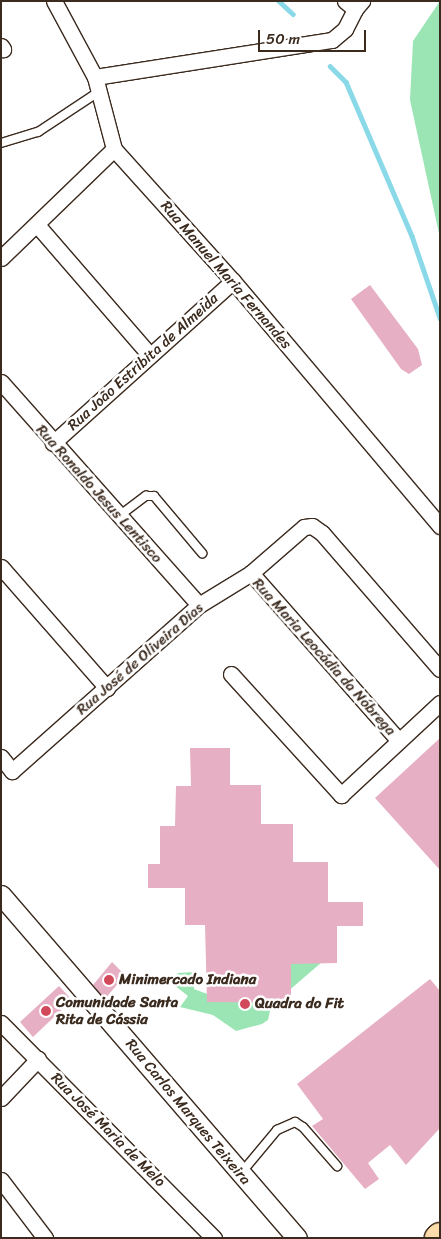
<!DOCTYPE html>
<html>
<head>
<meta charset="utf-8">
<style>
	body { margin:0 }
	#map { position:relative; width:441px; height:1239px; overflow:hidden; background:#fff; font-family:Sriracha,sans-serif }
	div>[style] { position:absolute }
	.green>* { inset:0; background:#9be5b4 }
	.stream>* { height:4.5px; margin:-2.25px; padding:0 2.25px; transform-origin:2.25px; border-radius:2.25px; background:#8ad9e8 }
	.building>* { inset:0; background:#e6afc4 }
	.roads { filter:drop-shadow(1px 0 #3b2a1e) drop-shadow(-1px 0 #3b2a1e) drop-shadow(0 1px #3b2a1e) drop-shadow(0 -1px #3b2a1e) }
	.service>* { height:8px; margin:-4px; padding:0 4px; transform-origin:4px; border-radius:4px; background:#fff }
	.minor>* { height:15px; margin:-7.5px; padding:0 7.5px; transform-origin:7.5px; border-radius:7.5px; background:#fff }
	.tertiary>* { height:19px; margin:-9.5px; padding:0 9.5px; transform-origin:9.5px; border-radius:9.5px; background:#fff }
	.motorway>* { height:28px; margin:-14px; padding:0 14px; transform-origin:14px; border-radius:14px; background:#fddcac }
	.dots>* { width:14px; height:14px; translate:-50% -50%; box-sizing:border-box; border:2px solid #fff; border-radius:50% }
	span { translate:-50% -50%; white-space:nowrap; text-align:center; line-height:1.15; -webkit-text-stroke:5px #fff; paint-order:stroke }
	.street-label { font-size:15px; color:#3b2a1e }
	.poi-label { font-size:15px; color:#3b2a1e; font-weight:700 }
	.left { translate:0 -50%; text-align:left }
	.frame { position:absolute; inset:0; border:2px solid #3b2a1e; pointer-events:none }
	.scale { position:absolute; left:258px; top:30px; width:108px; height:22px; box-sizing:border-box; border:2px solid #3b2a1e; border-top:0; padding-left:6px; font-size:15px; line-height:18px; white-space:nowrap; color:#3b2a1e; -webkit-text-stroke:4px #fff; paint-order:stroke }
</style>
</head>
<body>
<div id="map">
	<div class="green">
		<div style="clip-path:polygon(440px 1px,440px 238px,410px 100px,413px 41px)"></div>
		<div style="clip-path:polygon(282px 956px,322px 962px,271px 1006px,268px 1020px,262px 1024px,236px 1031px,213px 1015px,180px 1007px,188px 996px,174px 985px,173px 978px,178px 973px,194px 972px,194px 989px,210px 995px)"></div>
	</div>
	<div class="stream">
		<div style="left:279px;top:1px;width:19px;rotate:43deg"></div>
		<div style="left:330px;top:66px;width:23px;rotate:45deg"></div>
		<div style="left:346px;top:82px;width:168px;rotate:66.8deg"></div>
		<div style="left:412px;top:236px;width:87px;rotate:71.1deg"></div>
	</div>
	<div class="building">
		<div style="clip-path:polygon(370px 285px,418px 349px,422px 365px,409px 374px,401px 369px,351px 299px)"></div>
		<div style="clip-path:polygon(440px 738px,440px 870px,375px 798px)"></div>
		<div style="clip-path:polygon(190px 748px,230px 748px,230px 785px,261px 785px,261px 824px,293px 824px,293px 862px,328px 862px,328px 902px,363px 902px,363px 926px,337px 926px,337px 963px,291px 964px,291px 1003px,207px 1002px,205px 925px,185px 925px,185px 888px,148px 888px,148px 864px,160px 864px,160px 826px,175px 826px,176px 786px,191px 786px)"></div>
		<div style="clip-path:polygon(112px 962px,125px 975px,105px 999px,93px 985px)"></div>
		<div style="clip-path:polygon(430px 979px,440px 991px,440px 1128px,406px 1165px,390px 1145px,368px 1163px,379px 1179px,365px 1189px,312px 1126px,323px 1119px,297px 1084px)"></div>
		<div style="clip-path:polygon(59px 986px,72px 1000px,33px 1037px,20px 1022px)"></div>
	</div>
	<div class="roads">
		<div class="service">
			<div style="left:1px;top:143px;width:39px;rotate:-17deg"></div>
			<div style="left:38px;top:132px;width:74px;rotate:-33.5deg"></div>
			<div style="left:119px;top:516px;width:34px;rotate:-37deg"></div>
			<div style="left:146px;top:496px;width:8px"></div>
			<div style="left:154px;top:496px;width:75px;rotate:49.9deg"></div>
			<div style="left:242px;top:1172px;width:55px;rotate:-50.2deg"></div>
			<div style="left:277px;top:1130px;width:20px;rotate:-24deg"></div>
			<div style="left:295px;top:1122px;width:9px;rotate:32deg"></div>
			<div style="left:303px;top:1127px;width:52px;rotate:48.9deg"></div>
		</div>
		<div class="minor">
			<div style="left:54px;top:1px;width:86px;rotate:61.7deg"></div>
			<div style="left:95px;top:77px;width:74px;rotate:75.2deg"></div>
			<div style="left:114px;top:149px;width:178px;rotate:48deg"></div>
			<div style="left:233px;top:281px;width:321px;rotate:49.8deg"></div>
			<div style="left:345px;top:1px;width:13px;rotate:39deg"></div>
			<div style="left:355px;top:9px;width:11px;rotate:-49deg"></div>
			<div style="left:1px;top:46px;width:4px;rotate:56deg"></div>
			<div style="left:95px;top:77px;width:240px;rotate:-8.9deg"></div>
			<div style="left:332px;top:40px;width:17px;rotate:-40deg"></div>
			<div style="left:345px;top:29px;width:22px;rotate:-63deg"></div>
			<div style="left:38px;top:226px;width:169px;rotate:49.1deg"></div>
			<div style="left:1px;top:258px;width:157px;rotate:-44deg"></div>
			<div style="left:1px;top:382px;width:298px;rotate:48.4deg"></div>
			<div style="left:53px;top:443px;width:242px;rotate:-42deg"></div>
			<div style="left:1px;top:567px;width:161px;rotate:48.8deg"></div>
			<div style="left:251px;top:573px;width:222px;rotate:48.6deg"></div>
			<div style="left:231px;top:674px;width:164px;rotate:47.7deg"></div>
			<div style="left:341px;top:795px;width:135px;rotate:-42.9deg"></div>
			<div style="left:1px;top:757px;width:18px;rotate:52deg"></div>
			<div style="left:12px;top:771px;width:250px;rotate:-41.6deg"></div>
			<div style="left:199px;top:605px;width:61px;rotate:-31.6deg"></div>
			<div style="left:251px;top:573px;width:70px;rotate:-41deg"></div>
			<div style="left:304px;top:527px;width:8px;rotate:-7deg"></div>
			<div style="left:312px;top:526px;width:12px;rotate:35deg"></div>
			<div style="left:322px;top:533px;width:180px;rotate:49.1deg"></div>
			<div style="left:1px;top:1023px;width:303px;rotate:45.3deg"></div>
			<div style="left:1px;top:1098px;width:54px;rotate:-46.5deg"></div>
			<div style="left:1px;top:1180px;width:73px;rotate:52.8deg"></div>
		</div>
		<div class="tertiary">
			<div style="left:1px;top:895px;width:453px;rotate:49.2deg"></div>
		</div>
		<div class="motorway">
			<div style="left:439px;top:1238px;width:1px;rotate:-45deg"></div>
		</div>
	</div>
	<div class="dots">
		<div style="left:109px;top:980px;background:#d1495b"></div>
		<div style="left:245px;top:1004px;background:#d1495b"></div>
		<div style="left:46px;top:1011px;background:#d1495b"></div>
	</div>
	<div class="street-label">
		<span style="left:226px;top:275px;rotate:49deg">Rua Manuel Maria Fernandes</span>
		<span style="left:143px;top:362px;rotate:-42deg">Rua João Estribita de Almeida</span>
		<span style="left:99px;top:494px;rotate:48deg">Rua Ronaldo Jesus Lentisco</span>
		<span style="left:324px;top:657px;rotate:48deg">Rua Maria Leocádia da Nóbrega</span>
		<span style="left:140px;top:659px;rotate:-41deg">Rua José de Oliveira Dias</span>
		<span style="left:188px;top:1112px;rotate:50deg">Rua Carlos Marques Teixeira</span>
		<span style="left:108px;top:1130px;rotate:45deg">Rua José Maria de Melo</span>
	</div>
	<div class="poi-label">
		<span class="left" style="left:119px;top:980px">Minimercado Indiana</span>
		<span class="left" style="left:56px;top:1011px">Comunidade Santa<br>Rita de Cássia</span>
		<span class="left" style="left:255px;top:1004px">Quadra do Fit</span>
	</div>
	<div class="frame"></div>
	<div class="scale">50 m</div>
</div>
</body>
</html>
